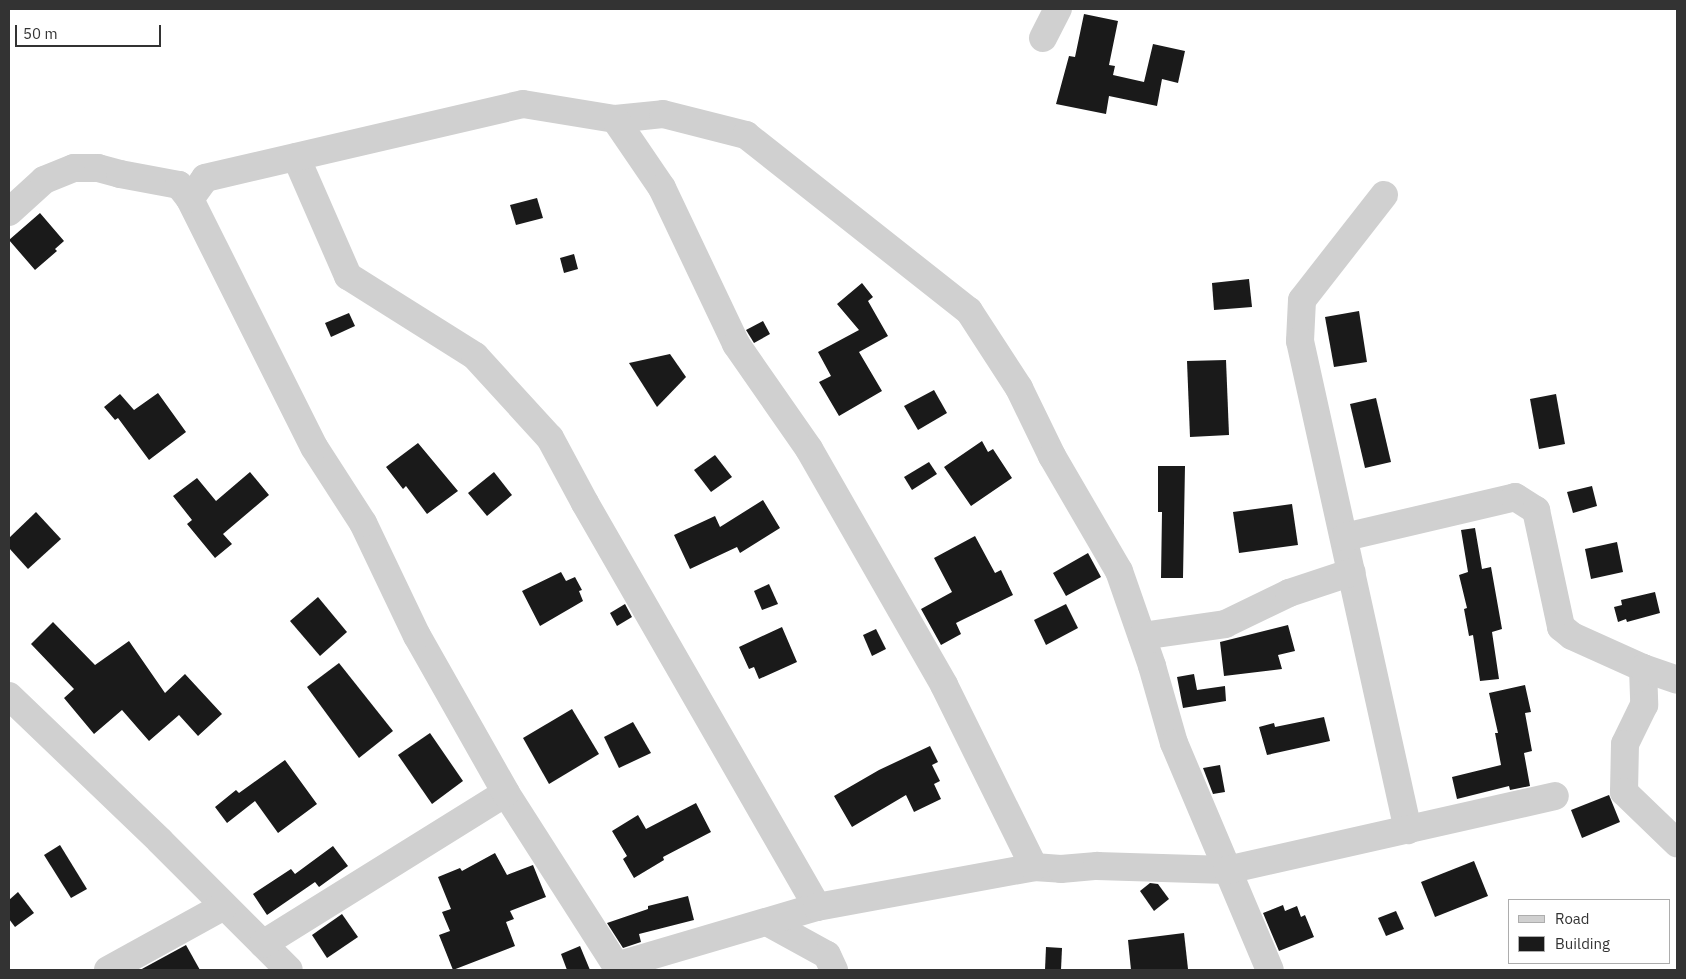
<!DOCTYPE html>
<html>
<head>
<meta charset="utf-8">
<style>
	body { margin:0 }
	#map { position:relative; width:1686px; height:979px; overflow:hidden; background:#fff; font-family:"IBM Plex Sans",sans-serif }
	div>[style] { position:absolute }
	.building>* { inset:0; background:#1a1a1a }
	.minor>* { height:28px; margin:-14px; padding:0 14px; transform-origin:14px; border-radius:14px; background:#d0d0d0 }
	span { translate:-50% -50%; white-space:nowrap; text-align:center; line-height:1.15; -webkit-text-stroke:5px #fff; paint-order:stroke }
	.frame { position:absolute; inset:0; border:10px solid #333; pointer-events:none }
	.legend { position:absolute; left:1508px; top:899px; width:162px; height:65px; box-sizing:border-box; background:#fff; border:1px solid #adadad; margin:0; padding:6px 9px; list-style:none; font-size:15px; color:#333 }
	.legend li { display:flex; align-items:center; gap:10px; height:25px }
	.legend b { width:25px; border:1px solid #adadad }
	.scale { position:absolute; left:15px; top:25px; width:146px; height:22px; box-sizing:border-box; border:2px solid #333; border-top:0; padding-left:6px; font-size:15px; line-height:18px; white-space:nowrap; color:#333; -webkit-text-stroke:4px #fff; paint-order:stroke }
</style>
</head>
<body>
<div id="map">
	<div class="building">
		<div style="clip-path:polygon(1084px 14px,1118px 21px,1109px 65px,1115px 66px,1113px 75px,1144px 82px,1153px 44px,1185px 51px,1178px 83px,1162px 79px,1157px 106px,1109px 96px,1106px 114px,1056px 104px,1069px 56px,1075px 57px)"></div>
		<div style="clip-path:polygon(537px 198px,543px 218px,516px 225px,510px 205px)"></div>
		<div style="clip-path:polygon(40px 213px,64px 241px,55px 249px,57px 251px,35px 270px,9px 240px)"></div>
		<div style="clip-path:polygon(574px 254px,578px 269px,564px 273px,560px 258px)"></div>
		<div style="clip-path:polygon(1249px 279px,1252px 307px,1214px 310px,1212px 283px)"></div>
		<div style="clip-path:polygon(862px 283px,873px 297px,868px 301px,888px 336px,859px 352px,882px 391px,839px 416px,819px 382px,831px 376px,818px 352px,859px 330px,837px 304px)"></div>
		<div style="clip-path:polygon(1359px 311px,1367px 362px,1334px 367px,1325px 317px)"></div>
		<div style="clip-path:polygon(349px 313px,355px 326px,331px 337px,325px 323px)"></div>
		<div style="clip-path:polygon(763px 321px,770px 334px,754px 343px,746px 330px)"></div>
		<div style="clip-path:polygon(670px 354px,686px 377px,657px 407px,629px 363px)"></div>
		<div style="clip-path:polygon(1226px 360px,1229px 435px,1190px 437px,1187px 361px)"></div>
		<div style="clip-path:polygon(934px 390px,947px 413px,918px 430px,904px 406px)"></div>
		<div style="clip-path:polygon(158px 393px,186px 432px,149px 460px,118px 418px,115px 420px,104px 407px,120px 394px,134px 410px)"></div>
		<div style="clip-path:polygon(1556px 394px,1565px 444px,1539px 449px,1530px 399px)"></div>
		<div style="clip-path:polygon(1376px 398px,1391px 462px,1365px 468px,1350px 404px)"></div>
		<div style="clip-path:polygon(982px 441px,988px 452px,993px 449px,1012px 478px,971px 506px,944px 467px)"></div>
		<div style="clip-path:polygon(418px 443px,458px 491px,427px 514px,406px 486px,403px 489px,386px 467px)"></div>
		<div style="clip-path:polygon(715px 455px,732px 477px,711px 492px,694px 470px)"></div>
		<div style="clip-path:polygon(929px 462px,937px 474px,912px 490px,904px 477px)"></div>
		<div style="clip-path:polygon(1158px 466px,1185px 466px,1183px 578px,1161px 578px,1162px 512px,1158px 512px)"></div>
		<div style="clip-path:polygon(250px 472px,269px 495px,223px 534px,232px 544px,215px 558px,187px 524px,192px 520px,173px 496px,197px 478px,216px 501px)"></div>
		<div style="clip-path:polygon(494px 472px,512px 495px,487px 516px,468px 493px)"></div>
		<div style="clip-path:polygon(1592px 486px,1597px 506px,1573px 513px,1567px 492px)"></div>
		<div style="clip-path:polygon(763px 500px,780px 528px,740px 553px,737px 547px,690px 569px,674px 535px,715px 516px,720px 527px)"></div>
		<div style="clip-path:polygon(1292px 504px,1298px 545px,1239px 553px,1233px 512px)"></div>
		<div style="clip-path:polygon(36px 512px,61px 539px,28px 569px,9px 548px,9px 538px)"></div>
		<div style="clip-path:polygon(1475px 528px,1482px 569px,1491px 567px,1502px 629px,1492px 632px,1499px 679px,1480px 681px,1473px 635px,1469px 636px,1464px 609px,1467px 608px,1459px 575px,1468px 572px,1461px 530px)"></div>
		<div style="clip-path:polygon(975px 536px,995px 573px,1001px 570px,1013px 595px,956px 623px,961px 634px,941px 645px,921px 609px,952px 592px,934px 558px)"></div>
		<div style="clip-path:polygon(1617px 542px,1623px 572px,1591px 579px,1585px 549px)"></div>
		<div style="clip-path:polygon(1088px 553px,1101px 577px,1066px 596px,1053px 573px)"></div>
		<div style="clip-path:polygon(561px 572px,566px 581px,575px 577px,582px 590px,579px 591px,583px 601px,540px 626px,522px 591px)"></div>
		<div style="clip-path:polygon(769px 584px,778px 604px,762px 610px,754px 591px)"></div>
		<div style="clip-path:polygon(1655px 592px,1660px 613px,1627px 622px,1626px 619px,1618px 622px,1614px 607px,1622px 605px,1621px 600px)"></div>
		<div style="clip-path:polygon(318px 597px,347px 632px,320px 656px,290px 621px)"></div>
		<div style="clip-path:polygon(625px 604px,632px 617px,617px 626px,610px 613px)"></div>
		<div style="clip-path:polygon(1066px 604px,1078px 628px,1046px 645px,1034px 620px)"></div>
		<div style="clip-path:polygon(53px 622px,95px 665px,129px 641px,165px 693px,185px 674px,222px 714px,198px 736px,179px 715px,149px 741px,122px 710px,94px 734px,64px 698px,74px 689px,31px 644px)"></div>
		<div style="clip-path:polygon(1288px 625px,1295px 651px,1278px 655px,1282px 669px,1224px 676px,1220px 642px)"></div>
		<div style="clip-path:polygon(782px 627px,797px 662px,759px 679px,754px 667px,749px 669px,739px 647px)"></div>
		<div style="clip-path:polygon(876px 629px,886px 649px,872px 656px,863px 635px)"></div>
		<div style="clip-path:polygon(339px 663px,393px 731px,359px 758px,307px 687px)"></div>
		<div style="clip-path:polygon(1194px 674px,1197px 690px,1225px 686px,1226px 701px,1183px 708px,1177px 677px)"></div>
		<div style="clip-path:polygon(1525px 685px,1531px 712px,1525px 713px,1532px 751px,1524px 753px,1530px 786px,1510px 790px,1509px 786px,1457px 799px,1452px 777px,1501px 765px,1495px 733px,1498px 733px,1489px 693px)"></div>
		<div style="clip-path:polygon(572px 709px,599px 754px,549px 784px,523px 738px)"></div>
		<div style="clip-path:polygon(1324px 717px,1330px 741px,1267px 755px,1259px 727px,1274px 723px,1275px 727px)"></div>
		<div style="clip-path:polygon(633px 722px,651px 753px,619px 768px,604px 737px)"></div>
		<div style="clip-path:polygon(430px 733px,463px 781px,432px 804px,398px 755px)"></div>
		<div style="clip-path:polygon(930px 746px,938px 762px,932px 765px,940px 781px,934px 784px,941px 799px,914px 812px,906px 795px,852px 827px,834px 796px,879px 770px)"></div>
		<div style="clip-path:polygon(285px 760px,317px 804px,278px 833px,255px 801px,227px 823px,215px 807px,236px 790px,239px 793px)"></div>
		<div style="clip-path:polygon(1220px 765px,1225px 792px,1213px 794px,1203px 768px)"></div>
		<div style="clip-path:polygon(1609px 795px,1620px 822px,1582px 838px,1571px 810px)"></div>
		<div style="clip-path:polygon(696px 803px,711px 832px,663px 857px,664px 860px,634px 878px,623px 859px,627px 856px,612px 831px,638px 815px,646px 829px)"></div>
		<div style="clip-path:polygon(60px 845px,87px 889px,71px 898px,44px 855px)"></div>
		<div style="clip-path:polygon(333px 846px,348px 866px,319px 887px,315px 882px,267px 915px,253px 894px,291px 869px,295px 874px)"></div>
		<div style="clip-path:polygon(495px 853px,507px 875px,533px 865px,546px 897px,510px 911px,514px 919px,506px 922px,515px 946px,453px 970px,439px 935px,450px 931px,442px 912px,451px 909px,438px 877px,460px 868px,462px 871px)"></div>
		<div style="clip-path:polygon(1474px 861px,1488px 896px,1435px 917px,1421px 882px)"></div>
		<div style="clip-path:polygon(1150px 883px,1158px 884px,1169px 899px,1154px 911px,1140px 891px)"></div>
		<div style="clip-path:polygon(18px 892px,34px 913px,15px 927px,9px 919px,9px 900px)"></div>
		<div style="clip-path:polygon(688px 896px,694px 920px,639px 934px,641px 942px,623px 948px,607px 923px,648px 909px,648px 906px)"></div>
		<div style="clip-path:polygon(1283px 905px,1285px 911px,1297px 906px,1301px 917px,1305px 915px,1314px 937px,1279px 951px,1263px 913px)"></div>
		<div style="clip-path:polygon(1396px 911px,1404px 929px,1386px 936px,1378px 918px)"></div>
		<div style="clip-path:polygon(342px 914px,358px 937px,327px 958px,312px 935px)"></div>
		<div style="clip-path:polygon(1184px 933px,1188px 969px,1131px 970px,1128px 940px)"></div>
		<div style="clip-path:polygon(186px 945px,200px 970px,140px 970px)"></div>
		<div style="clip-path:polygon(580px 946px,590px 970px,567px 970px,561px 954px)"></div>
		<div style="clip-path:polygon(1046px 947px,1062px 948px,1061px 970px,1045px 970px)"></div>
	</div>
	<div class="minor">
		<div style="left:1043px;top:38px;width:33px;rotate:-63deg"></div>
		<div style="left:615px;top:119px;width:48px;rotate:-5.9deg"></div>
		<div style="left:663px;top:114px;width:86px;rotate:14.2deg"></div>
		<div style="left:746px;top:135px;width:284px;rotate:38.3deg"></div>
		<div style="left:969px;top:311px;width:92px;rotate:57deg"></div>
		<div style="left:1019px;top:388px;width:76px;rotate:64.1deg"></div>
		<div style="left:1052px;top:456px;width:133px;rotate:59.8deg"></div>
		<div style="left:1119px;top:571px;width:101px;rotate:70.8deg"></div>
		<div style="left:1152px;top:666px;width:80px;rotate:74.1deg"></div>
		<div style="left:1174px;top:743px;width:246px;rotate:67.1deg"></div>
		<div style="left:296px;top:157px;width:130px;rotate:66.4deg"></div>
		<div style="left:348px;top:276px;width:150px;rotate:32.2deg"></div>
		<div style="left:475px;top:356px;width:111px;rotate:47.6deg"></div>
		<div style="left:550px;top:438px;width:74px;rotate:61.7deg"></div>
		<div style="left:585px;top:503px;width:466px;rotate:60.1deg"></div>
		<div style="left:1384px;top:195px;width:133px;rotate:128deg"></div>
		<div style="left:1302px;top:300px;width:41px;rotate:92.8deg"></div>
		<div style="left:1300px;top:341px;width:501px;rotate:77.55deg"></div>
		<div style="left:9px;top:212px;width:47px;rotate:-42.4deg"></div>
		<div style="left:44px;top:180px;width:32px;rotate:-22deg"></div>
		<div style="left:74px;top:168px;width:24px"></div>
		<div style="left:98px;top:168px;width:23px;rotate:15deg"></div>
		<div style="left:120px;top:174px;width:60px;rotate:10.6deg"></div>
		<div style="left:179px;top:185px;width:18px;rotate:52deg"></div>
		<div style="left:1345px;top:537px;width:175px;rotate:-13.2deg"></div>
		<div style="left:1515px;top:497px;width:25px;rotate:32deg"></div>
		<div style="left:1536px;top:510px;width:120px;rotate:77.9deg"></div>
		<div style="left:1561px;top:627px;width:14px;rotate:39deg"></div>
		<div style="left:1572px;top:636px;width:78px;rotate:24.3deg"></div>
		<div style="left:1643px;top:668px;width:37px;rotate:88deg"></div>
		<div style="left:1644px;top:705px;width:43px;rotate:116deg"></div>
		<div style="left:1625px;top:744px;width:48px;rotate:91.2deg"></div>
		<div style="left:1624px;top:792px;width:74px;rotate:43.9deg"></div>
		<div style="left:1142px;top:636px;width:84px;rotate:-8.2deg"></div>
		<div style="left:1225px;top:624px;width:71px;rotate:-25.8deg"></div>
		<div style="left:1289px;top:593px;width:66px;rotate:-18.4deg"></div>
		<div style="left:1643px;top:668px;width:36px;rotate:19deg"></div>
		<div style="left:9px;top:696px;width:209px;rotate:43.8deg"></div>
		<div style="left:160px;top:841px;width:182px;rotate:45deg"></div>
		<div style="left:767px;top:922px;width:68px;rotate:28.8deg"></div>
		<div style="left:827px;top:955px;width:17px;rotate:65deg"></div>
		<div style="left:263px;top:944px;width:286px;rotate:-31.9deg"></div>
		<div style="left:616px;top:966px;width:209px;rotate:-16.4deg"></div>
		<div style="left:817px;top:907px;width:221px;rotate:-10.4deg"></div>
		<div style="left:1034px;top:867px;width:27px;rotate:4deg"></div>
		<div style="left:1061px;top:869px;width:36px;rotate:-5deg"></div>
		<div style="left:1097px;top:866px;width:130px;rotate:1.8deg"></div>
		<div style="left:1227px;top:870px;width:336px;rotate:-12.7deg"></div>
		<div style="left:108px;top:970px;width:132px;rotate:-28.9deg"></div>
		<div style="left:619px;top:970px;width:210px;rotate:-122.6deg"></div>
		<div style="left:506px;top:793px;width:180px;rotate:-119.5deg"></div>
		<div style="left:417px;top:636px;width:125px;rotate:-115.5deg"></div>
		<div style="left:363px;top:523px;width:90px;rotate:-122.8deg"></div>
		<div style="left:314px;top:447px;width:277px;rotate:-116.6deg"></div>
		<div style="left:190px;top:199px;width:26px;rotate:-54deg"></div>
		<div style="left:205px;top:178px;width:326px;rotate:-13.1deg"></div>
		<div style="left:523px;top:104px;width:93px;rotate:9.3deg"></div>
		<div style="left:615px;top:119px;width:83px;rotate:55.7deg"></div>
		<div style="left:662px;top:188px;width:173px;rotate:64.6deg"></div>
		<div style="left:736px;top:344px;width:128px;rotate:55.2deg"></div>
		<div style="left:809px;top:449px;width:272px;rotate:60.2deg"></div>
		<div style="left:944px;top:685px;width:203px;rotate:63.7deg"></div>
	</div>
	<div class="frame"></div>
	<ul class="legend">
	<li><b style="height:6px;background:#d0d0d0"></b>Road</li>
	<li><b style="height:14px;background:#1a1a1a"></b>Building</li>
	</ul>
	<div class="scale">50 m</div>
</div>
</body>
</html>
